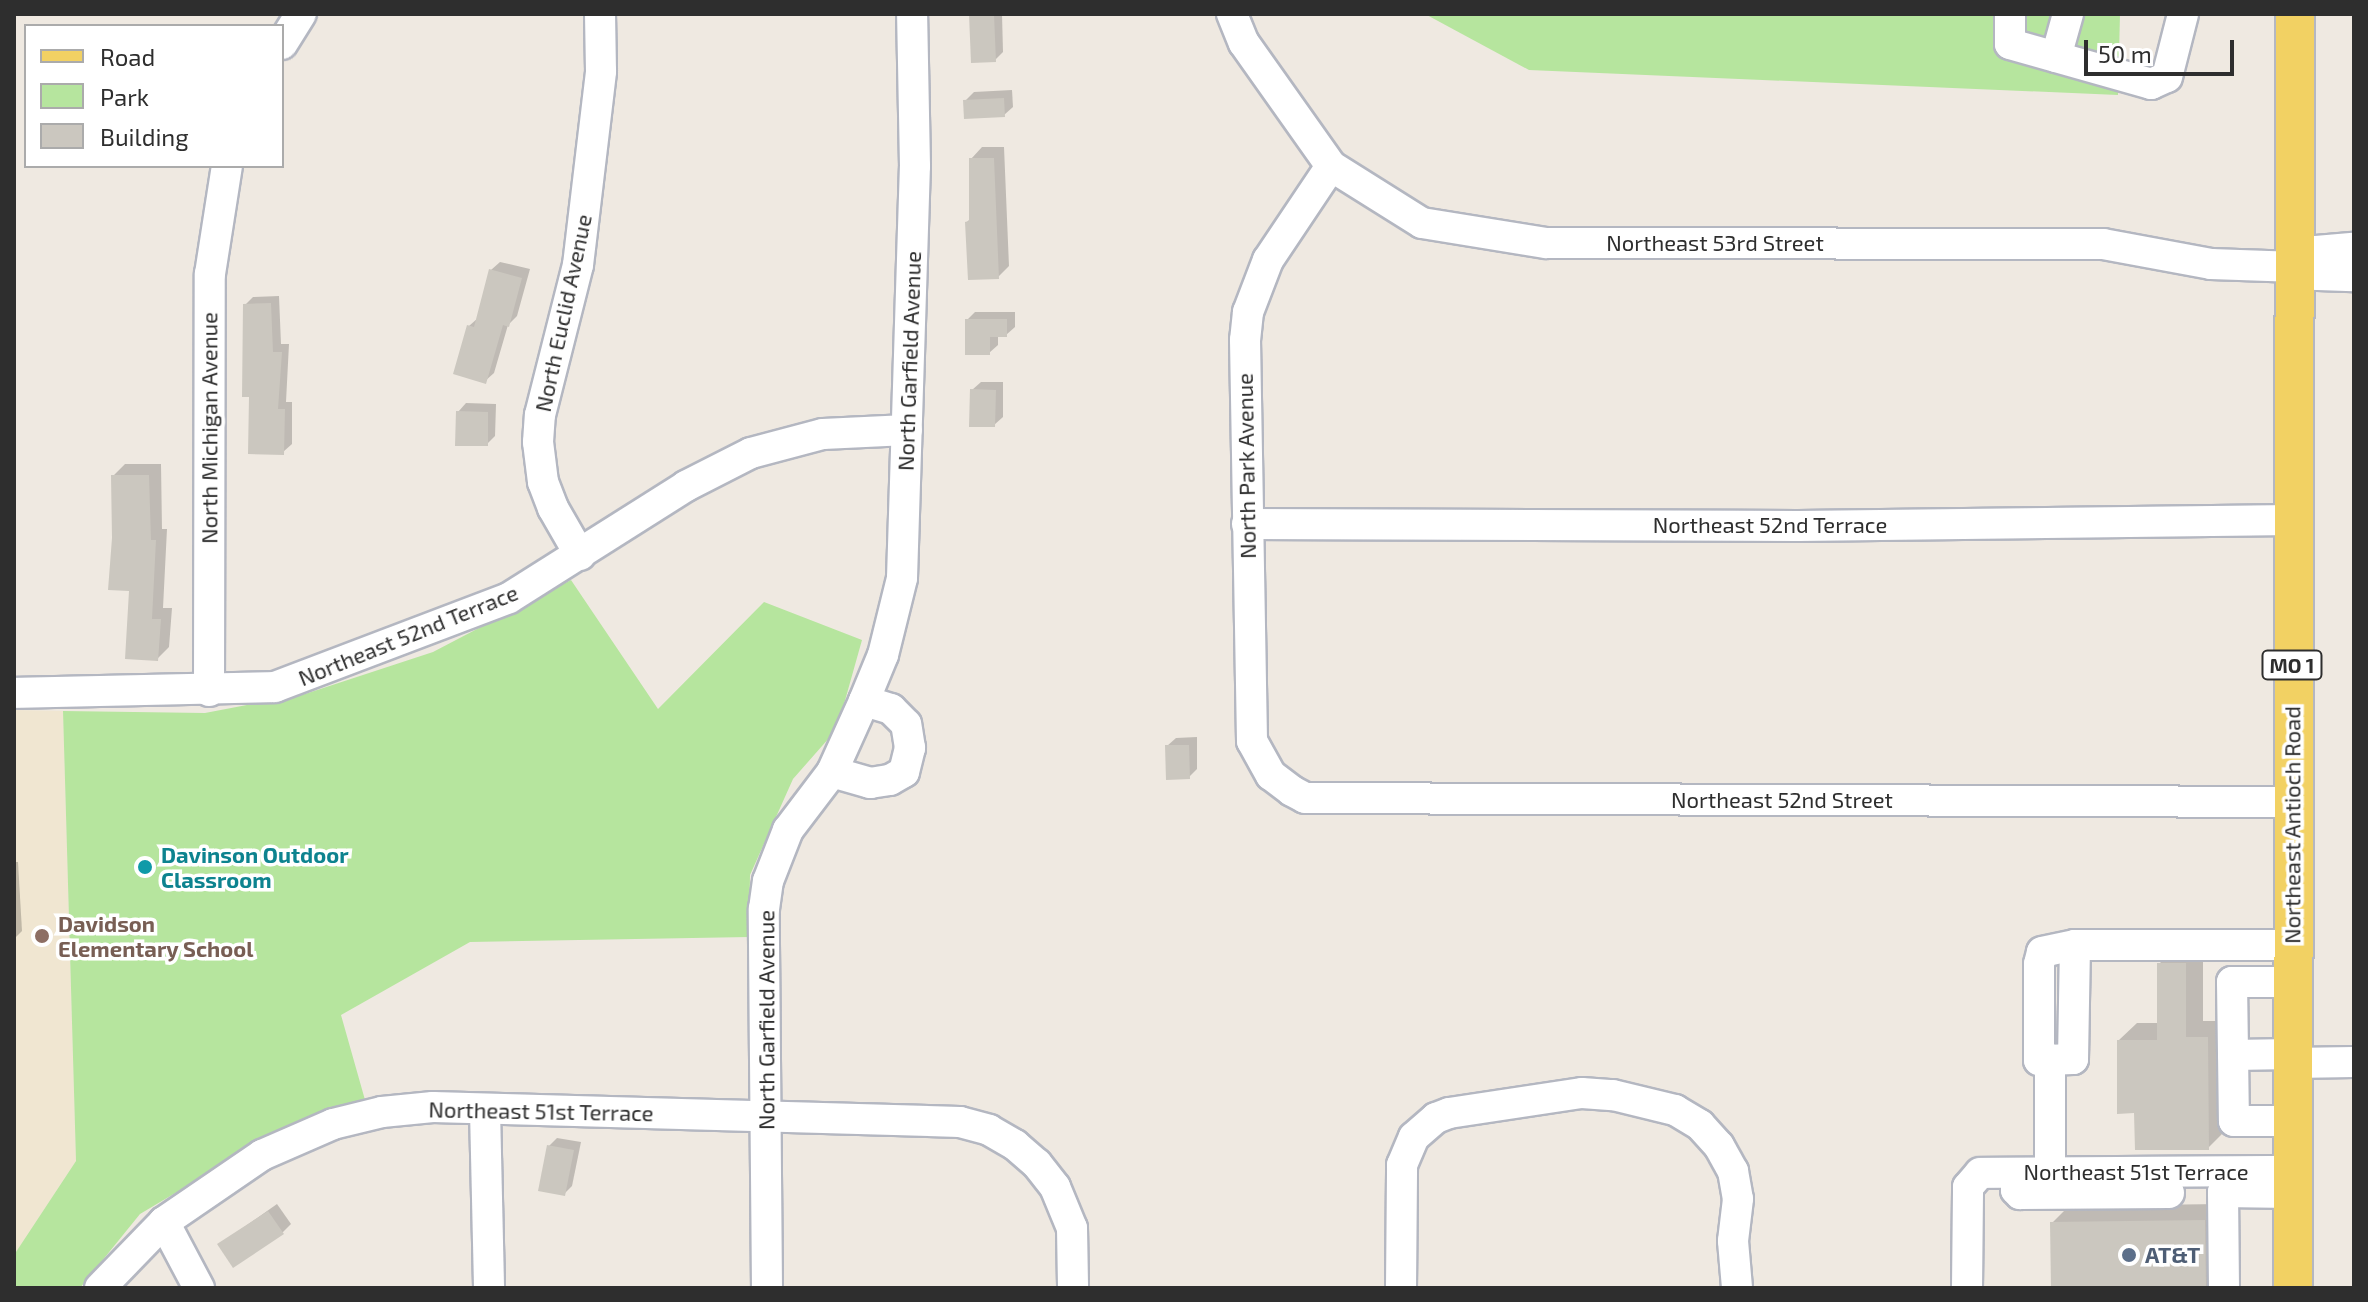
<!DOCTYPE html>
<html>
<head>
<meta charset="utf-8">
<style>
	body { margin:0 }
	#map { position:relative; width:2368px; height:1302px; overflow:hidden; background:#efe9e1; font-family:"Exo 2",sans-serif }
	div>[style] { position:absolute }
	.education>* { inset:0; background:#f0e6d1 }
	.green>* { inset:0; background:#b6e59e }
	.shadow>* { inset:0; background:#0003 }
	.building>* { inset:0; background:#cbc7bf }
	.roads { filter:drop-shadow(2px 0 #b4b7c1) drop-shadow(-2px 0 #b4b7c1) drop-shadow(0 2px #b4b7c1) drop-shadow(0 -2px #b4b7c1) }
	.minor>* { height:30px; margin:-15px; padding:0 15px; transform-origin:15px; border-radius:15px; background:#fff }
	.major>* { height:38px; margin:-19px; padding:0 19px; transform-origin:19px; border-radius:19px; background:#f2d163 }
	.dots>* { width:22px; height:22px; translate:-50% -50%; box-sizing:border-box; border:4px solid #fff; border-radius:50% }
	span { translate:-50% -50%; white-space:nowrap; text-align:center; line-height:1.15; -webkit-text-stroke:7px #fff; paint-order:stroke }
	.shield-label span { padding:2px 6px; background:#fff; border:2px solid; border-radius:6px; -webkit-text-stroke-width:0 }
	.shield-label { font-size:20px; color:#2e2e2e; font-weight:700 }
	.street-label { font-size:22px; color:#2e2e2e }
	.culture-label { font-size:22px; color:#0d838f; font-weight:700 }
	.left { translate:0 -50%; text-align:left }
	.education-label { font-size:22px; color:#785e54; font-weight:700 }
	.service-label { font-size:22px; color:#4e5e75; font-weight:700 }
	.frame { position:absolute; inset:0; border:16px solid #2e2e2e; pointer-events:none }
	.legend { position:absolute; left:24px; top:24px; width:260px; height:144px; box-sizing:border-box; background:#fff; border:2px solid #ababab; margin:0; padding:10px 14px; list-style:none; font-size:24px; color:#2e2e2e }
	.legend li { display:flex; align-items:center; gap:16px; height:40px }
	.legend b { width:40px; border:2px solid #ababab }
	.scale { position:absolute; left:2084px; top:40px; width:150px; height:36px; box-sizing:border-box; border:4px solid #2e2e2e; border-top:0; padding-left:10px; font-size:24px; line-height:28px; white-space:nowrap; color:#2e2e2e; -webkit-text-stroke:6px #fff; paint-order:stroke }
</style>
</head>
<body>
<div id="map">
	<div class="education">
		<div style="clip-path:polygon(14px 710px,63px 711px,76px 1161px,14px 1255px)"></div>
	</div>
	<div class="green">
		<div style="clip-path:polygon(1425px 14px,2120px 14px,2118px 95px,1529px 70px)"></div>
		<div style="clip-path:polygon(571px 580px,658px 709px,764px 602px,862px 640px,837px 729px,793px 779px,750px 875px,749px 937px,470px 942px,341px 1015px,367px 1107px,256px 1145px,140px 1214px,80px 1288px,14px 1288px,14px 1255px,76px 1161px,63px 711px,205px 713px,305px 694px,433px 652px)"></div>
	</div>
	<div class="shadow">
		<div style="clip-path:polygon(972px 14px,1002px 14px,1003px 52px,995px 60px)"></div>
		<div style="clip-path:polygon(1012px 90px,1013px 107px,1004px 115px,965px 101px,974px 92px)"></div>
		<div style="clip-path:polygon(982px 147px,1004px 147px,1009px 266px,998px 277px,967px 222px,971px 218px,971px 159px)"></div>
		<div style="clip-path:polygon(500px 262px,530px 269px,517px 316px,508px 325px,494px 373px,485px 381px,469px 326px,478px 318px,491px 270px)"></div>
		<div style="clip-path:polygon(279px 296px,281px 344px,289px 344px,286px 402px,292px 402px,292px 444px,283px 452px,251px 395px,245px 305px,253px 297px)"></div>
		<div style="clip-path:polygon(975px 312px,1015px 312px,1015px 327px,1006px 335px,998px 335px,998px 345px,989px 353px,967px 320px)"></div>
		<div style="clip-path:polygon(981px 382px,1003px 382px,1003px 417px,994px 425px,972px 390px)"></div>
		<div style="clip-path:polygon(466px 403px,496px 404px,495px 436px,487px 444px,458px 412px)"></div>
		<div style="clip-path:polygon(125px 464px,161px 464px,162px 529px,167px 529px,163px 608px,172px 608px,169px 647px,157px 659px,131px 589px,113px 476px)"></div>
		<div style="clip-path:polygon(1197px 737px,1197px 769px,1189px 777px,1167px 746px,1176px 738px)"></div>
		<div style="clip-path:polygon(14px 862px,18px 862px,22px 931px,14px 939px)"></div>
		<div style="clip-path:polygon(2177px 946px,2203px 946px,2203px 1021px,2225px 1021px,2225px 1131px,2208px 1148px,2136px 1111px,2119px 1040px,2137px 1023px,2159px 1023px,2159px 964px)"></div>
		<div style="clip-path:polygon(557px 1138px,581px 1142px,572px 1186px,564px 1194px,549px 1146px)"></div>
		<div style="clip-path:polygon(277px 1204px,291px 1224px,283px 1232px,220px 1244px)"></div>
		<div style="clip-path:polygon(2221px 1204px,2224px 1288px,2053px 1288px,2052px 1223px,2069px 1206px)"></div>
	</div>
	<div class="building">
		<div style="clip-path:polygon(969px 14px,994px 14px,996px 62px,971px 63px)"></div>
		<div style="clip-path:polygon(1004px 98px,1005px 117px,964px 119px,963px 100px)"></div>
		<div style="clip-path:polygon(969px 158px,994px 158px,999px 279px,968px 280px,965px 222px,969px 221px)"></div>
		<div style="clip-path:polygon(489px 269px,522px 278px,509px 327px,503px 325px,486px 384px,453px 374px,467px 325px,474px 327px)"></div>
		<div style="clip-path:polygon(271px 303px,273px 352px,282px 352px,278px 409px,285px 409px,284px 455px,248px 454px,249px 397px,242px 397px,243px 304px)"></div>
		<div style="clip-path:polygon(965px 319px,1007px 319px,1007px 337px,990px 337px,990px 355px,965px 355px)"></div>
		<div style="clip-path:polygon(970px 389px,996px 390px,995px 427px,969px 427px)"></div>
		<div style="clip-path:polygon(456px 411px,488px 412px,488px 446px,455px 446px)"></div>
		<div style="clip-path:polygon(111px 475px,149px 475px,151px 540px,156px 540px,152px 619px,161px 619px,158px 661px,125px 659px,129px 591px,108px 590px,112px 538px)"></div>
		<div style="clip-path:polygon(1165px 745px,1189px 745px,1190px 779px,1166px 780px)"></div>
		<div style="clip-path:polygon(2157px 963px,2186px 963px,2186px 1037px,2208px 1037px,2209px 1150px,2135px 1150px,2134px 1113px,2117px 1114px,2117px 1040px,2157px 1040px)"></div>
		<div style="clip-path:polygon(547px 1145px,574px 1150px,565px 1196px,538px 1191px)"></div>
		<div style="clip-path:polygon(268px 1211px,284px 1234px,233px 1268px,217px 1244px)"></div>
		<div style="clip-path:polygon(2205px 1220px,2206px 1288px,2051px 1288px,2050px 1222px)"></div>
	</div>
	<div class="roads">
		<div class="minor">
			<div style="left:1232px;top:14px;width:31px;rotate:68deg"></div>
			<div style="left:1244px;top:43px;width:151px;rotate:54.7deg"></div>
			<div style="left:1331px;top:166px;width:107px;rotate:32.1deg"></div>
			<div style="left:1422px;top:223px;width:126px;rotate:9.2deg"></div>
			<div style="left:1546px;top:243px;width:557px;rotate:0.1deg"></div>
			<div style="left:2103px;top:244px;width:110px;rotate:10.5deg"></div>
			<div style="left:2211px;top:264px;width:86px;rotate:2deg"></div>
			<div style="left:2297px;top:267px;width:22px;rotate:21deg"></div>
			<div style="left:2318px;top:275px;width:36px;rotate:2deg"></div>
			<div style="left:2010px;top:14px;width:30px;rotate:90deg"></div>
			<div style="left:2010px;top:44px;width:147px;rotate:15.8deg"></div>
			<div style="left:2151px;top:84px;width:17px;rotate:-24deg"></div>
			<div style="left:2167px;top:77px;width:65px;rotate:-75.7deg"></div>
			<div style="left:282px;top:44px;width:36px;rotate:-58deg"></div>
			<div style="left:2056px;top:57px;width:45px;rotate:-74.4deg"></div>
			<div style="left:1331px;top:166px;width:113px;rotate:123.8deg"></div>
			<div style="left:1268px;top:260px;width:56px;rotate:111deg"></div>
			<div style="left:1248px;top:312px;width:28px;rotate:96deg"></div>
			<div style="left:1245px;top:340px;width:401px;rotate:89deg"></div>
			<div style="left:1252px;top:741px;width:39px;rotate:61deg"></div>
			<div style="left:1271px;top:775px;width:26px;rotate:37deg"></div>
			<div style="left:1292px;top:791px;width:15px;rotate:28deg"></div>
			<div style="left:1305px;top:798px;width:986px;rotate:0.23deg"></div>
			<div style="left:2297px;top:267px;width:25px;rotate:-40deg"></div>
			<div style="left:2316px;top:251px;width:38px;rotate:-5deg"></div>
			<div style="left:1247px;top:524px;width:551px;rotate:0.21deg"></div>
			<div style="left:1798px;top:526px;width:495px;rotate:-0.7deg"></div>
			<div style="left:580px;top:555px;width:54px;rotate:-119.9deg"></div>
			<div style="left:553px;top:508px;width:28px;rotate:-111deg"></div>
			<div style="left:543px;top:482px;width:40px;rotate:-97.1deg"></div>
			<div style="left:538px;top:442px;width:27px;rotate:-86deg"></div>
			<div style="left:540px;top:415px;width:155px;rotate:-75.8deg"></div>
			<div style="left:578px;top:265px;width:195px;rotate:-83.2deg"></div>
			<div style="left:601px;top:71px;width:57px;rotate:-91deg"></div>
			<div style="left:209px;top:691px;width:417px;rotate:-89.9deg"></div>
			<div style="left:210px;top:274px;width:109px;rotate:-81.1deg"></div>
			<div style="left:14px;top:693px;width:261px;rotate:-1.3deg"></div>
			<div style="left:275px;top:687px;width:250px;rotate:-20.8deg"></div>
			<div style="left:509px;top:598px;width:209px;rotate:-32.3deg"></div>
			<div style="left:686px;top:486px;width:73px;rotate:-26.9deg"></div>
			<div style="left:751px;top:453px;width:74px;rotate:-14.8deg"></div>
			<div style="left:823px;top:434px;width:84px;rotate:-2.7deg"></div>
			<div style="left:832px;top:772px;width:40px;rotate:16deg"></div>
			<div style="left:870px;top:783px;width:20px;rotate:-9deg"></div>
			<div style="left:890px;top:780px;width:16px;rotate:-30deg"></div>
			<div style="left:904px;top:772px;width:25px;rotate:-76deg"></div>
			<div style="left:910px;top:748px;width:24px;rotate:-99deg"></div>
			<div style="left:906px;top:724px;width:21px;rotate:-135deg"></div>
			<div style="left:891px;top:709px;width:28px;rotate:-163deg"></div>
			<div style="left:2075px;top:945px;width:114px;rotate:91deg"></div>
			<div style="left:2073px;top:1059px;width:34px;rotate:178deg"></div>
			<div style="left:2039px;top:1060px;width:96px;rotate:-90deg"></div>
			<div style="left:2039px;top:964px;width:12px;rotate:-76deg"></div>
			<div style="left:2042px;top:952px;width:34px;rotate:-12deg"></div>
			<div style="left:2075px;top:945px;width:217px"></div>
			<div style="left:2292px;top:982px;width:60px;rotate:180deg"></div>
			<div style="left:2232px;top:982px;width:139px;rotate:89.2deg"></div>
			<div style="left:2234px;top:1121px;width:58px"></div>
			<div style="left:2233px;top:1055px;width:59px;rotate:-1deg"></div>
			<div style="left:2292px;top:1063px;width:62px;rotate:-0.9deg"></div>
			<div style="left:485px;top:1110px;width:178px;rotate:88.7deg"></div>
			<div style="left:2016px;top:1173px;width:17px;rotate:90deg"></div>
			<div style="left:2016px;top:1190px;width:6px;rotate:45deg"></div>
			<div style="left:2020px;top:1194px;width:149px;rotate:-0.4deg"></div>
			<div style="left:2050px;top:1173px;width:114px;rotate:-90deg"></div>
			<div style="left:164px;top:1222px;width:75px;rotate:62.1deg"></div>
			<div style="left:100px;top:1288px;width:92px;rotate:-45.9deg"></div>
			<div style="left:164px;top:1222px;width:119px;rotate:-34.4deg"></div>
			<div style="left:262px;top:1155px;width:77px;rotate:-23.6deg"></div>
			<div style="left:333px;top:1124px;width:50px;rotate:-13.8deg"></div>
			<div style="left:382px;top:1112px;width:51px;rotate:-5.6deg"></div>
			<div style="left:433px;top:1107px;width:527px;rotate:1.63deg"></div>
			<div style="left:960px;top:1122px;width:30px;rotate:15deg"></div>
			<div style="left:989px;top:1130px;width:30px;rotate:30deg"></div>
			<div style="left:1015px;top:1145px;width:29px;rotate:41deg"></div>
			<div style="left:1037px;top:1164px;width:29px;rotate:52deg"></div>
			<div style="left:1055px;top:1187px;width:44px;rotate:67.5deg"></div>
			<div style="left:1072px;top:1228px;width:60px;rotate:89deg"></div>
			<div style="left:767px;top:1288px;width:379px;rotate:-90.5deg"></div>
			<div style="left:764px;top:909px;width:28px;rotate:-82deg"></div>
			<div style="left:768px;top:881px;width:55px;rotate:-68.6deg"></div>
			<div style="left:788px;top:830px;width:73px;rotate:-52.8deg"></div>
			<div style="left:832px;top:772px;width:78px;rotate:-65.7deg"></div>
			<div style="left:864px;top:701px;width:50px;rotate:-67.6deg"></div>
			<div style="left:883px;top:655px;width:79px;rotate:-76.1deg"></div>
			<div style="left:902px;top:578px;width:412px;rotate:-88.2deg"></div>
			<div style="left:915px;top:166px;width:152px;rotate:-91.1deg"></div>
			<div style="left:1401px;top:1288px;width:123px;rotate:-89.5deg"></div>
			<div style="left:1402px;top:1165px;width:30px;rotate:-67deg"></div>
			<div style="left:1414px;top:1137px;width:29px;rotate:-41deg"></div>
			<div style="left:1436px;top:1118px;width:14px;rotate:-21deg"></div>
			<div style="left:1449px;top:1113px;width:134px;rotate:-8.6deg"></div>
			<div style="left:1582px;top:1093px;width:31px;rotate:4deg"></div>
			<div style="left:1613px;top:1095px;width:64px;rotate:13.6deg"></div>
			<div style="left:1675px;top:1110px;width:29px;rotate:31deg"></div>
			<div style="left:1700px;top:1125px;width:28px;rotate:48deg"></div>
			<div style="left:1719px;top:1146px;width:29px;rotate:61deg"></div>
			<div style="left:1733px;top:1171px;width:28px;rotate:80deg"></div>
			<div style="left:1738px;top:1199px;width:42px;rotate:96.8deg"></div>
			<div style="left:1733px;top:1241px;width:47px;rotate:85.1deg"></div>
			<div style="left:1967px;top:1288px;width:101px;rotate:-89.4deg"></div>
			<div style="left:1968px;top:1187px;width:18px;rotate:-49deg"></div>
			<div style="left:1980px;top:1173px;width:312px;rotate:-0.4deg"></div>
			<div style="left:2224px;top:1288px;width:96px;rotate:-90.6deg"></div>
			<div style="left:2223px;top:1192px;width:69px;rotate:0.8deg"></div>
		</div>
		<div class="major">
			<div style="left:2293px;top:1288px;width:1274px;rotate:-89.91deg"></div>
		</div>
	</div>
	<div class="dots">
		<div style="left:145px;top:867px;background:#0f9aa8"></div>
		<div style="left:42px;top:936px;background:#8d6e63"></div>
		<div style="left:2129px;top:1255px;background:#5c6f8a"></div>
	</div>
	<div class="shield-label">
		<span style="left:2292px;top:665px">MO 1</span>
	</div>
	<div class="street-label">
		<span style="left:1715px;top:243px">Northeast 53rd Street</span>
		<span style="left:563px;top:313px;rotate:-78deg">North Euclid Avenue</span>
		<span style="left:909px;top:361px;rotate:-88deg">North Garfield Avenue</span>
		<span style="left:209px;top:428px;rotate:-90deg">North Michigan Avenue</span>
		<span style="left:1246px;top:466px;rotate:-91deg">North Park Avenue</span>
		<span style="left:1770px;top:525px">Northeast 52nd Terrace</span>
		<span style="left:408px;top:635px;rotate:-22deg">Northeast 52nd Terrace</span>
		<span style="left:1782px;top:800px">Northeast 52nd Street</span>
		<span style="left:2292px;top:825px;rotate:-90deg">Northeast Antioch Road</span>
		<span style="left:766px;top:1020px;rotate:-90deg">North Garfield Avenue</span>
		<span style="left:541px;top:1111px;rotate:1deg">Northeast 51st Terrace</span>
		<span style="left:2136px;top:1172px">Northeast 51st Terrace</span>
	</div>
	<div class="culture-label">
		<span class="left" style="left:161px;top:867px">Davinson Outdoor<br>Classroom</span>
	</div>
	<div class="education-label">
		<span class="left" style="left:58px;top:936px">Davidson<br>Elementary School</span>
	</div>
	<div class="service-label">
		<span class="left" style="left:2145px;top:1255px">AT&amp;T</span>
	</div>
	<div class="frame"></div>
	<ul class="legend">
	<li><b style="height:10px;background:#f2d163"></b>Road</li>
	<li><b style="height:22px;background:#b6e59e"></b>Park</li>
	<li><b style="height:22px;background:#cbc7bf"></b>Building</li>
	</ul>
	<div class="scale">50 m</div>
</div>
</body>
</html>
